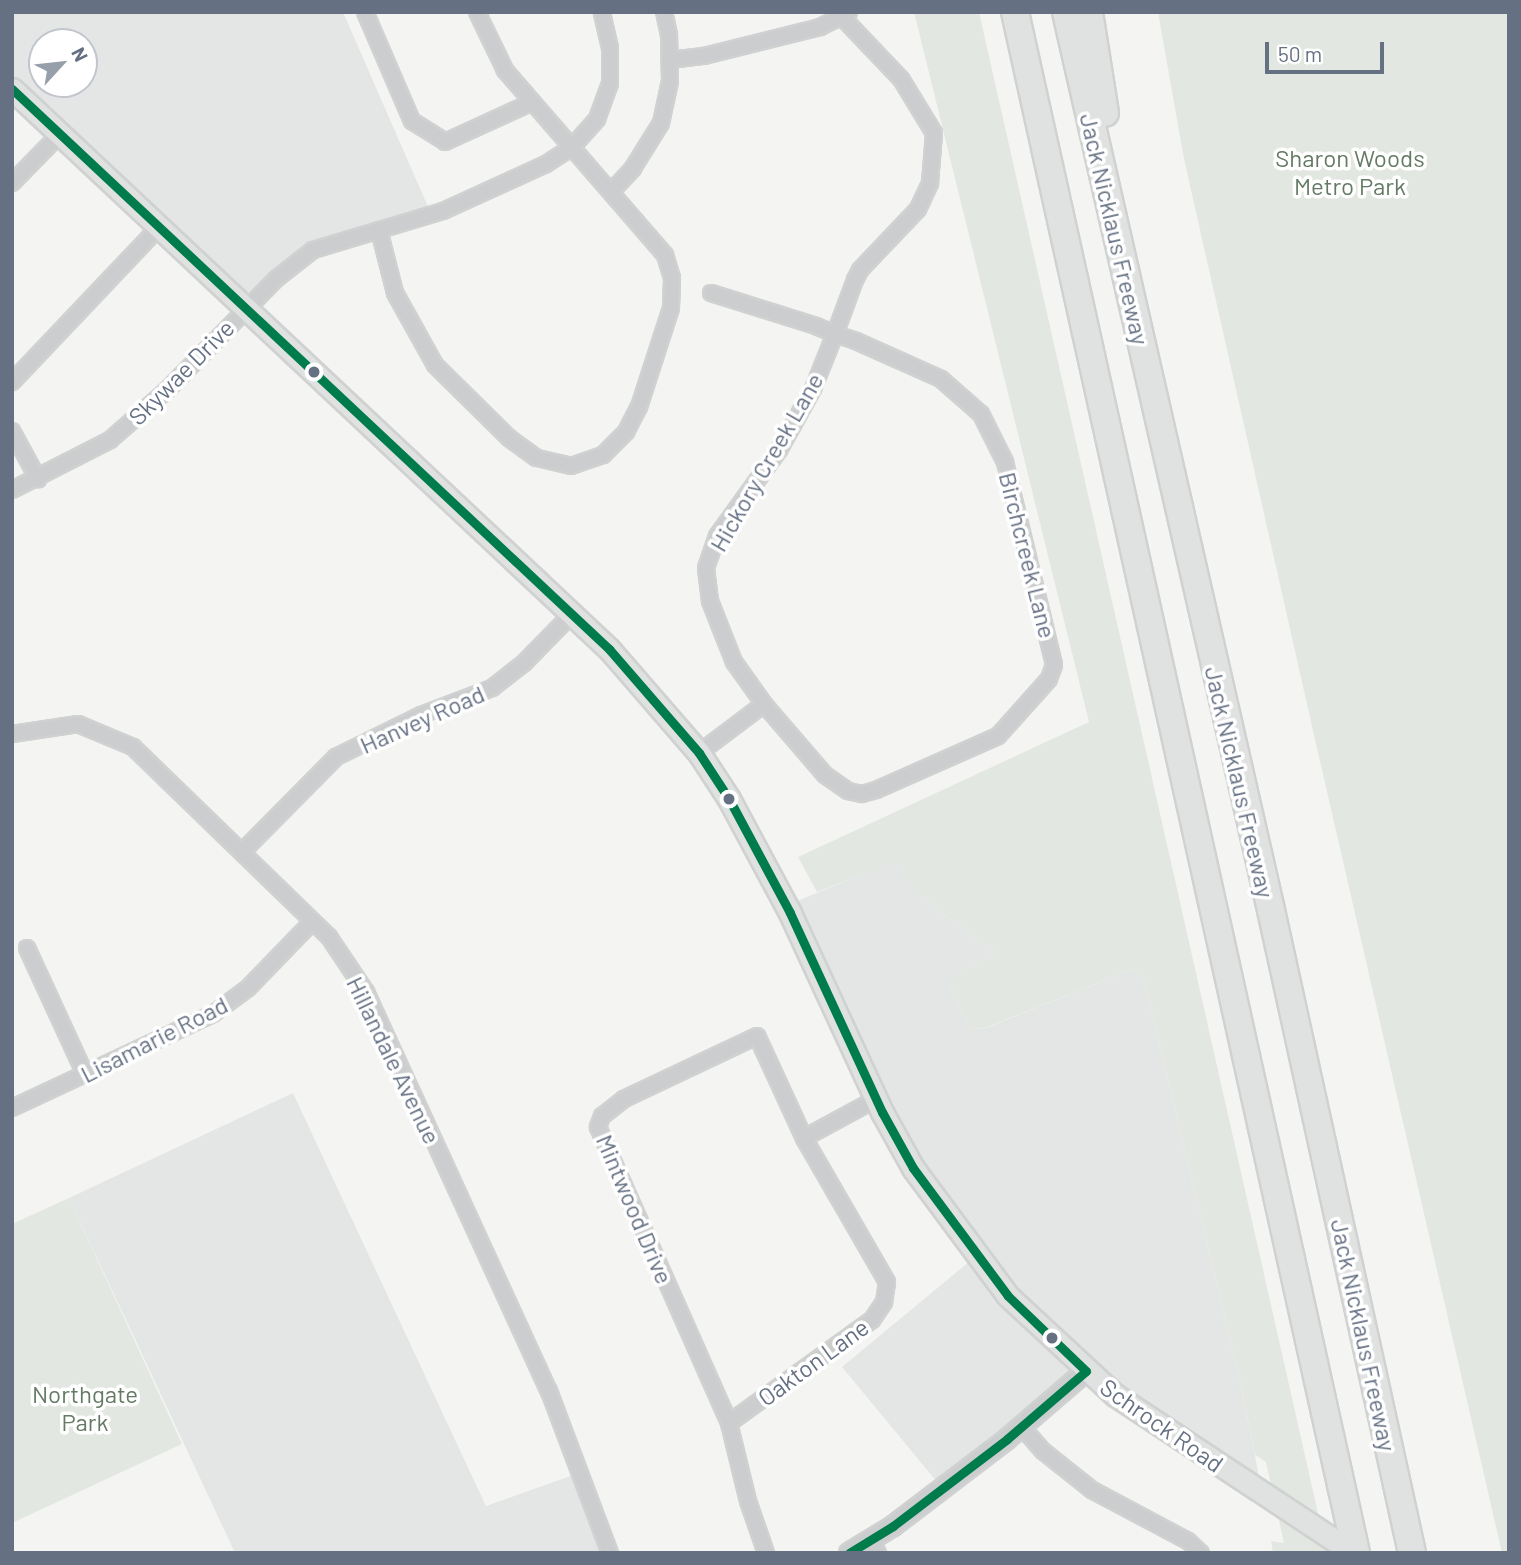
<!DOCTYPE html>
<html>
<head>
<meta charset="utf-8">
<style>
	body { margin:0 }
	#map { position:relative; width:1521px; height:1565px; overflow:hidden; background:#f4f5f3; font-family:Barlow,sans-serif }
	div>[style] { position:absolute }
	.built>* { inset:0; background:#e4e6e6 }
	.green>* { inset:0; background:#e3e7e1 }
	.roads { filter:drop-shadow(2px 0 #d0d1d1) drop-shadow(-2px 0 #d0d1d1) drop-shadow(0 2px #d0d1d1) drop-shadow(0 -2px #d0d1d1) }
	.minor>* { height:14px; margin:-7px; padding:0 7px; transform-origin:7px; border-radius:7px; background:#cccdce }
	.tertiary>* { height:18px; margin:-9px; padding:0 9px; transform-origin:9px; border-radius:9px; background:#cccdce }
	.secondary>* { height:21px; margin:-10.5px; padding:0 10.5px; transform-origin:10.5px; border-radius:10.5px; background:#e0e1e1 }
	.motorway>* { height:26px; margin:-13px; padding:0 13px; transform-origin:13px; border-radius:13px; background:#e0e1e1 }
	.bus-1>* { height:9px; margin:-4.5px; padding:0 4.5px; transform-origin:4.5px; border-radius:4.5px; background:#007b4b }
	.dots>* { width:19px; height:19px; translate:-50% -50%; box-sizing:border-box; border:4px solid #fff; border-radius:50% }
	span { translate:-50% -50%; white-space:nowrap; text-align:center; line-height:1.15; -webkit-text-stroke:7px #fff; paint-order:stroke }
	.park-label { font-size:24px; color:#647a64 }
	.street-label { font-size:24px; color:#657083 }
	.frame { position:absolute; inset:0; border:14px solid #657083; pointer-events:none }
	.north { position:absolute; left:28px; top:28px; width:70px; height:70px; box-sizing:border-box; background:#fff; border:2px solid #c1c6cd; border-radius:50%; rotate:63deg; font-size:19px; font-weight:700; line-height:28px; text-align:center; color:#657083 }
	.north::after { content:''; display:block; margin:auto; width:24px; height:32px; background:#979faa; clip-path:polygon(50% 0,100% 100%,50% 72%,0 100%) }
	.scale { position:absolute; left:1265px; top:42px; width:119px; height:32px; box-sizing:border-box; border:4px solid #657083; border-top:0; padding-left:9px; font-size:21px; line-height:24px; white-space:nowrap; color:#657083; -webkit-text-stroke:5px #fff; paint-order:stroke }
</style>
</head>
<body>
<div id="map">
	<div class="built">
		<div style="clip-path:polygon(evenodd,12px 12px,343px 12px,432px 216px,321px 248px,249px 305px,12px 82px,12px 12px,42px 42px,84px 42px,84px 84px,42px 84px,42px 42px)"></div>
		<div style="clip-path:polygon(894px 861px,904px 867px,927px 902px,999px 954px,955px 975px,950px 986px,970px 1029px,986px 1028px,1133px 969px,1143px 975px,1240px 1381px,1263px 1496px,1081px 1370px,947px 1494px,842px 1367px,976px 1256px,920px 1173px,785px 906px)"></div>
		<div style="clip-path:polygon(293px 1093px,486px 1506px,576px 1474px,602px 1553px,235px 1553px,69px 1198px)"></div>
	</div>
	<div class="green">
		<div style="clip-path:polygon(914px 12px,979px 12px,1327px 1553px,1273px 1553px,1271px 1541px,1284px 1543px,1266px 1462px,1255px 1455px,1240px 1381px,1143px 975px,1133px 969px,985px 1028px,970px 1029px,950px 986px,954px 975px,999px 954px,927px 902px,903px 877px,904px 867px,894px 862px,817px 892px,798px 857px,1089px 722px)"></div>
		<div style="clip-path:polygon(1158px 12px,1509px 12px,1509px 1553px,1502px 1553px,1311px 722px,1184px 159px)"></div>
		<div style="clip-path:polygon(69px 1198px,182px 1444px,12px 1523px,12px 1224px)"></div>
	</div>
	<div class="roads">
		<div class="minor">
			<div style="left:365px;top:12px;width:119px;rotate:66.7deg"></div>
			<div style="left:412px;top:121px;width:39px;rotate:32deg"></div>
			<div style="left:445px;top:142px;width:94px;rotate:-24.6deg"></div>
			<div style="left:670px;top:60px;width:34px;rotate:-7deg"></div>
			<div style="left:704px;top:56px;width:120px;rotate:-14deg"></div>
			<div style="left:820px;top:27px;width:32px;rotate:-26deg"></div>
			<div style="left:12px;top:183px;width:69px;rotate:-45.6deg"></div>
			<div style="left:611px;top:192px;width:33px;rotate:-47deg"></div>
			<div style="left:633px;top:168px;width:53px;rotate:-58.1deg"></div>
			<div style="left:661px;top:123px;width:43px;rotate:-77.9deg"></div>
			<div style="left:670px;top:81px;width:46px;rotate:-91.2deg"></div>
			<div style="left:669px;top:35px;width:24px;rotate:-102deg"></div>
			<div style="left:379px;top:230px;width:65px;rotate:75.7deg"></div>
			<div style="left:395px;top:293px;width:82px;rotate:60.9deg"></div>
			<div style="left:435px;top:365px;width:104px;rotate:44.6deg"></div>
			<div style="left:509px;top:438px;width:34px;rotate:36deg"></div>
			<div style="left:537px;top:458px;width:35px;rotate:13deg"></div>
			<div style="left:571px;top:466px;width:34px;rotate:-19deg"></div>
			<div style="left:603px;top:455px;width:33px;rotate:-45deg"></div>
			<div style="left:626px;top:432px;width:28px;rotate:-63deg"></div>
			<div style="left:639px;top:407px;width:104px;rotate:-72.1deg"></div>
			<div style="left:671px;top:308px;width:30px;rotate:-88deg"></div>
			<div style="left:672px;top:278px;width:24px;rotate:-107deg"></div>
			<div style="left:665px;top:255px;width:245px;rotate:-130.9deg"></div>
			<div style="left:505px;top:70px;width:64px;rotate:-115.8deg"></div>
			<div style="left:711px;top:293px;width:110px;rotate:17.4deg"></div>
			<div style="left:816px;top:326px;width:21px;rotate:23deg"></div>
			<div style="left:835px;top:334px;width:22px;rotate:18deg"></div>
			<div style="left:856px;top:341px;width:93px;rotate:24.1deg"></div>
			<div style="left:941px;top:379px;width:53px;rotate:41.2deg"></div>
			<div style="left:981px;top:414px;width:54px;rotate:63.4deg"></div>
			<div style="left:1005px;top:462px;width:209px;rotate:76.4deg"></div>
			<div style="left:1054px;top:665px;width:15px;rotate:110deg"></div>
			<div style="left:1049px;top:679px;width:76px;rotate:131.8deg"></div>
			<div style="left:998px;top:736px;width:133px;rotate:156.1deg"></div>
			<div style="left:876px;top:790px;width:15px;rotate:164deg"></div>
			<div style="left:862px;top:794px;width:14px;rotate:-168deg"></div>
			<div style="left:848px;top:791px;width:28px;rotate:-145deg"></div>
			<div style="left:825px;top:775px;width:94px;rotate:-130.7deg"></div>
			<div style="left:764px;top:704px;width:52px;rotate:-125.5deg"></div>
			<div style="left:734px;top:662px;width:66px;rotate:-111.5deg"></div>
			<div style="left:710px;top:601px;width:33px;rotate:-97deg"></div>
			<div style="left:706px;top:568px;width:34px;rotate:-71deg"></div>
			<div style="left:717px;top:536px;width:106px;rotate:-54.2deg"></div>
			<div style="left:779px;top:450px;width:70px;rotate:-60.9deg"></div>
			<div style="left:813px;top:389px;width:59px;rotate:-68.2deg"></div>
			<div style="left:835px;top:334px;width:58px;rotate:-69.7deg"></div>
			<div style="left:855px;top:280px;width:11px;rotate:-63deg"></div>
			<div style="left:860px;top:270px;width:84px;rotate:-46.4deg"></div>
			<div style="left:918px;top:209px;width:29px;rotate:-65deg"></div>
			<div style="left:930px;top:183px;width:50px;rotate:-85.4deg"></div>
			<div style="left:934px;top:133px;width:63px;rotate:-121.4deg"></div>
			<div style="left:901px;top:79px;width:84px;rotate:-133.6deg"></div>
			<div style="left:12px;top:382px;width:215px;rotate:-46.5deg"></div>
			<div style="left:12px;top:431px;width:55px;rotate:61.6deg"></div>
			<div style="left:12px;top:490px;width:110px;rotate:-27deg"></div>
			<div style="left:110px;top:440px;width:77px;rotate:-41.3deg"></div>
			<div style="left:168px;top:389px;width:154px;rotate:-45.5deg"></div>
			<div style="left:276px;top:279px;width:47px;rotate:-38.1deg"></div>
			<div style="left:313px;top:250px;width:136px;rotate:-16.7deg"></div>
			<div style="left:443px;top:211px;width:113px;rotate:-24.5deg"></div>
			<div style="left:546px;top:164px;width:31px;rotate:-33deg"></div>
			<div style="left:572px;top:147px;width:38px;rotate:-48deg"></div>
			<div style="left:597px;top:119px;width:38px;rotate:-70deg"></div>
			<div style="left:610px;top:83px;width:35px;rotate:-90deg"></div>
			<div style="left:610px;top:48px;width:37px;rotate:-103deg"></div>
			<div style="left:12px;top:734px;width:67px;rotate:-8.6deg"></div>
			<div style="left:78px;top:724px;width:60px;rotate:22.7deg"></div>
			<div style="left:133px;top:747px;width:273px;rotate:44.1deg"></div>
			<div style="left:329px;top:937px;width:66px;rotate:56.1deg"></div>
			<div style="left:366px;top:992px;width:439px;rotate:65.4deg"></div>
			<div style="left:549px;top:1391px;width:173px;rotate:69.4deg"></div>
			<div style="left:699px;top:753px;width:81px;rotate:-37deg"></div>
			<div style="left:242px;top:852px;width:134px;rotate:-45.3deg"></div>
			<div style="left:336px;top:757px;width:95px;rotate:-26.3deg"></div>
			<div style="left:421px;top:715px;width:76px;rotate:-20.8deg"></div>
			<div style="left:492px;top:688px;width:41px;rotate:-38deg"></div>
			<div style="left:524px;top:663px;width:69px;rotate:-45.6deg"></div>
			<div style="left:27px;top:948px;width:139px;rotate:65.3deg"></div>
			<div style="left:12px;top:1108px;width:222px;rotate:-25.1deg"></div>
			<div style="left:213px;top:1014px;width:44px;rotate:-36.6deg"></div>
			<div style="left:248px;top:988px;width:92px;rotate:-45.9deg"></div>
			<div style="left:804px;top:1138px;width:82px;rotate:-28.4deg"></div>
			<div style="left:729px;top:1423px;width:176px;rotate:-35.8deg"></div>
			<div style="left:872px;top:1320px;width:22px;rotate:-56deg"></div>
			<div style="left:884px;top:1302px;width:20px;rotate:-81deg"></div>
			<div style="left:887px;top:1282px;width:166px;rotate:-120deg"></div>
			<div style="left:804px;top:1138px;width:112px;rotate:-114.7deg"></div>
			<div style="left:757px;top:1036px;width:147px;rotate:154.7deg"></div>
			<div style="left:624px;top:1099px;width:28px;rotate:142deg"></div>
			<div style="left:602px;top:1116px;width:12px;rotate:110deg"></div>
			<div style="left:598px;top:1127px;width:324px;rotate:66.1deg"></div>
			<div style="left:729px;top:1423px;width:80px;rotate:76.3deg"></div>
			<div style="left:748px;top:1501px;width:55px;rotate:70.9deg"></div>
			<div style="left:1022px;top:1427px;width:32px;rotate:49deg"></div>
			<div style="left:1043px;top:1451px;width:63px;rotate:38.5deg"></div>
			<div style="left:1092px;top:1490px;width:109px;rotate:28deg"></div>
			<div style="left:1188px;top:1541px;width:18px;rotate:43deg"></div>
			<div style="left:871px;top:1541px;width:14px;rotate:60deg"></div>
		</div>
		<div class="tertiary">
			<div style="left:849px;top:1553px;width:52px;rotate:-31.5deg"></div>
			<div style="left:893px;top:1526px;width:143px;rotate:-37.3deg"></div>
			<div style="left:1007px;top:1439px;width:104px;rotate:-40.7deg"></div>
		</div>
		<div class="secondary">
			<div style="left:12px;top:89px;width:819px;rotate:43.17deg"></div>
			<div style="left:609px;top:649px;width:138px;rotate:49.1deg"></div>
			<div style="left:699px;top:753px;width:55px;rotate:56.9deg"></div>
			<div style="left:729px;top:799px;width:129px;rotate:61.8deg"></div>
			<div style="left:790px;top:913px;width:219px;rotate:65.2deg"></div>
			<div style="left:882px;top:1112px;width:64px;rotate:61deg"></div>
			<div style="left:913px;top:1168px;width:159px;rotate:53.4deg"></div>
			<div style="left:1008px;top:1296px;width:146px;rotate:42.8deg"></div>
			<div style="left:1115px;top:1395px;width:287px;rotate:33.5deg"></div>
		</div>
		<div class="motorway">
			<div style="left:1015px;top:12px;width:1578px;rotate:77.52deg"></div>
			<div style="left:1066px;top:12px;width:921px;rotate:77.14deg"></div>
			<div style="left:1271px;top:910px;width:658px;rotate:77.63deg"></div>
			<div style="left:1089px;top:12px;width:102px;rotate:81deg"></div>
		</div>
	</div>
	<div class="bus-1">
		<div style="left:12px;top:89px;width:819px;rotate:43.17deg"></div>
		<div style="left:609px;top:649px;width:138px;rotate:49.1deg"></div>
		<div style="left:699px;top:753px;width:55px;rotate:56.9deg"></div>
		<div style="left:729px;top:799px;width:129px;rotate:61.8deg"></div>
		<div style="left:790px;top:913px;width:219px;rotate:65.2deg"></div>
		<div style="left:882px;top:1112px;width:64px;rotate:61deg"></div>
		<div style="left:913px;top:1168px;width:159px;rotate:53.4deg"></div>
		<div style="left:1008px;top:1296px;width:108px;rotate:43.9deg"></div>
		<div style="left:849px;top:1553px;width:52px;rotate:-31.5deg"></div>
		<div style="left:893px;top:1526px;width:143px;rotate:-37.3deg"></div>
		<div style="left:1007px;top:1439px;width:104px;rotate:-40.7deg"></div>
	</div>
	<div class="dots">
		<div style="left:314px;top:372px;background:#657083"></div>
		<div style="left:729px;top:799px;background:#657083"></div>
		<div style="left:1052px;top:1338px;background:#657083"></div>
	</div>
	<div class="park-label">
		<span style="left:1350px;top:172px">Sharon Woods<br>Metro Park</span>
		<span style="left:85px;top:1408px">Northgate<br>Park</span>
	</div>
	<div class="street-label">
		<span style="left:1115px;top:229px;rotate:77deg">Jack Nicklaus Freeway</span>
		<span style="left:181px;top:372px;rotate:-45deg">Skywae Drive</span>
		<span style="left:766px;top:462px;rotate:-60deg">Hickory Creek Lane</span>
		<span style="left:1028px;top:555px;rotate:76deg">Birchcreek Lane</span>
		<span style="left:422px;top:719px;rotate:-24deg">Hanvey Road</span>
		<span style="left:1240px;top:782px;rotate:77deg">Jack Nicklaus Freeway</span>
		<span style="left:154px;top:1039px;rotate:-27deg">Lisamarie Road</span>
		<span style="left:394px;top:1060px;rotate:64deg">Hillandale Avenue</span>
		<span style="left:635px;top:1209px;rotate:67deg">Mintwood Drive</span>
		<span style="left:1364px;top:1335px;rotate:78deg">Jack Nicklaus Freeway</span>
		<span style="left:813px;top:1362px;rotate:-36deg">Oakton Lane</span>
		<span style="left:1162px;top:1425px;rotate:35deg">Schrock Road</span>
	</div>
	<div class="frame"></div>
	<div class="north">N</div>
	<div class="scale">50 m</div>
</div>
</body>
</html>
